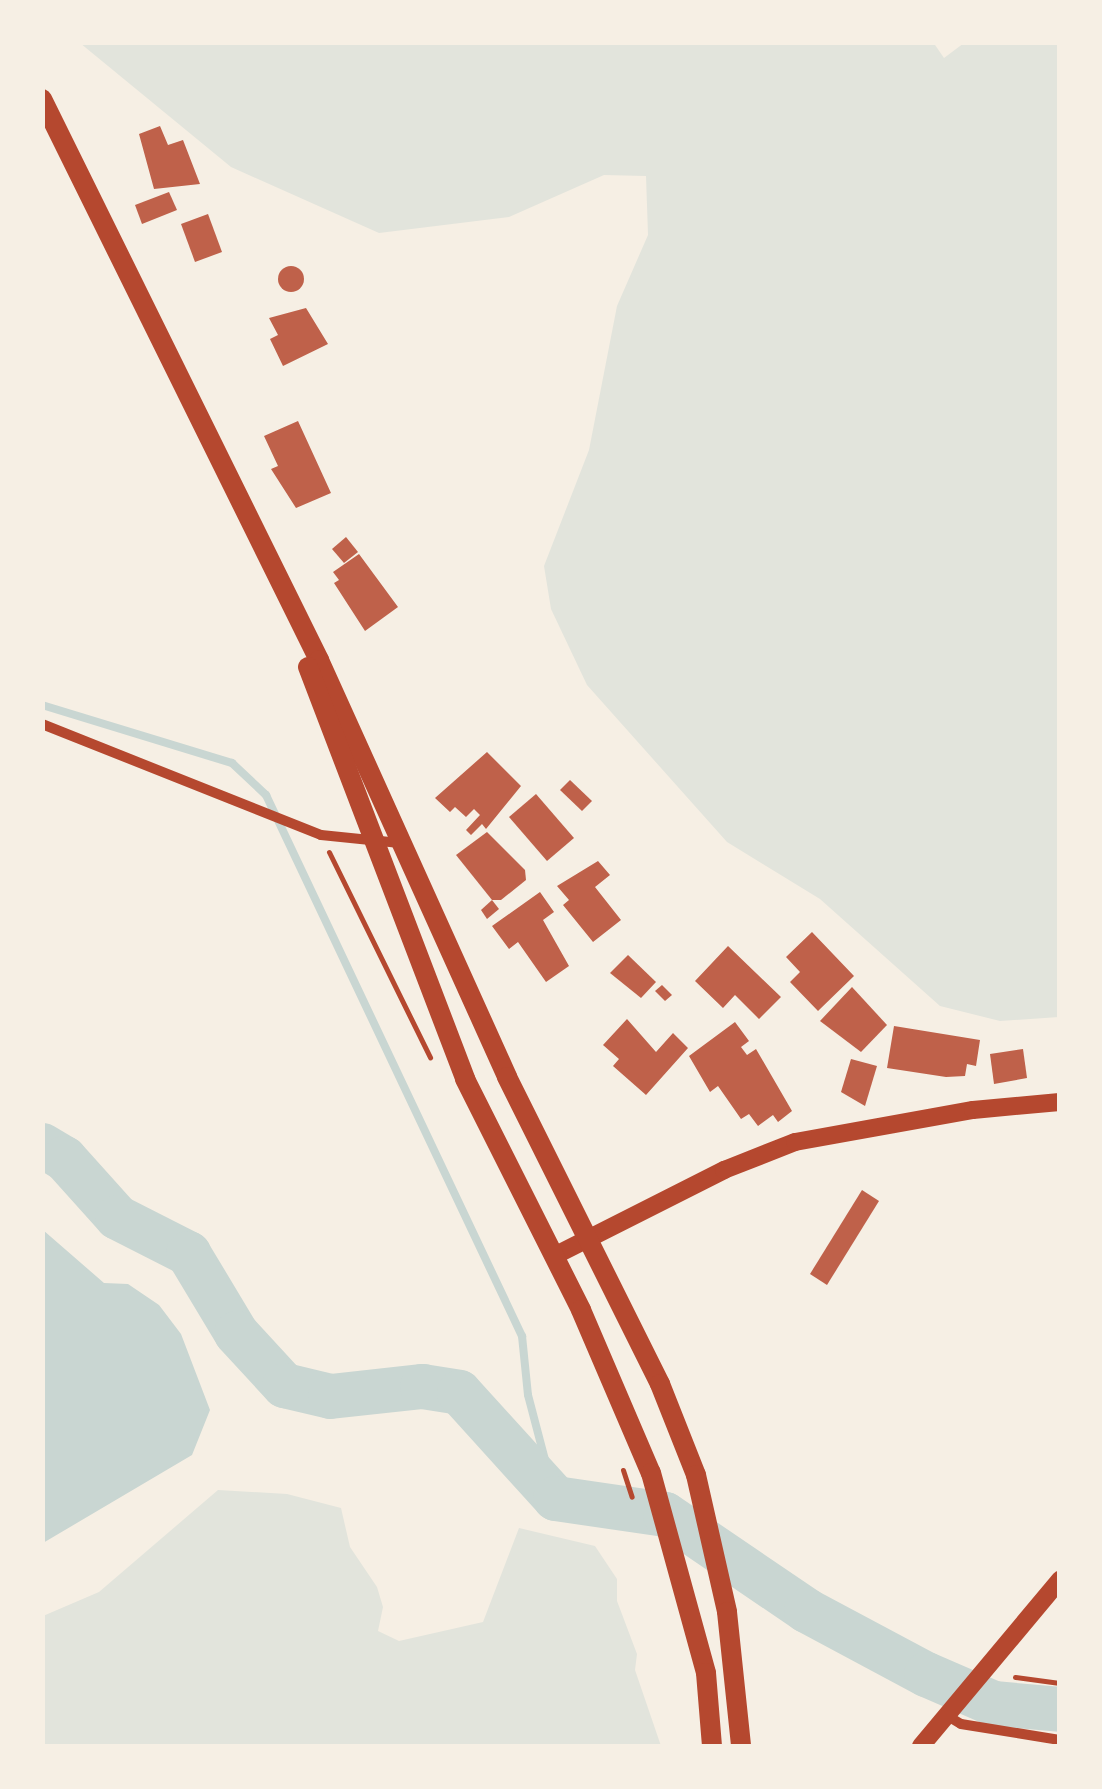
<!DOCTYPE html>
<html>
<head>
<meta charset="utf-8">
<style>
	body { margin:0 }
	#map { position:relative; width:1102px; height:1789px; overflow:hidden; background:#f6efe4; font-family:"Noto Sans",sans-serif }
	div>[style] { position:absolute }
	.green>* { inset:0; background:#e2e4dc }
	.water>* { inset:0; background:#c9d6d2 }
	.stream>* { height:8px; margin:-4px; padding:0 4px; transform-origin:4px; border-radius:4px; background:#c9d6d2 }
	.river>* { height:45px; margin:-22.5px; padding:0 22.5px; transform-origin:22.5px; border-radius:22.5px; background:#c9d6d2 }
	.building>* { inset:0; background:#bf614a }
	.round { border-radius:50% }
	.path>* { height:5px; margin:-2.5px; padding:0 2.5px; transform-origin:2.5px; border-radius:2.5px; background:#b5482f }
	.minor>* { height:10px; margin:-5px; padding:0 5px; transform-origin:5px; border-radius:5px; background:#b5482f }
	.tertiary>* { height:18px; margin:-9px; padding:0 9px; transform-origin:9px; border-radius:9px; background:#b5482f }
	.secondary>* { height:20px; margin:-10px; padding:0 10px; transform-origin:10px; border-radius:10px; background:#b5482f }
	span { translate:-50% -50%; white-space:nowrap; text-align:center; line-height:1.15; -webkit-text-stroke:9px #f6efe4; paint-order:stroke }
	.frame { position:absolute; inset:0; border:45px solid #f6efe4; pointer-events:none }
</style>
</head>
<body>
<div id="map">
	<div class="green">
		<div style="clip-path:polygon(933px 42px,944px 58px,964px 43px,1059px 43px,1059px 1017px,1000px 1021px,940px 1006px,820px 899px,727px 842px,587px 685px,551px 609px,544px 566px,589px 450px,617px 306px,648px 235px,646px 176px,604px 175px,509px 217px,379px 233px,231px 167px,80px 43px)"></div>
		<div style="clip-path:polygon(218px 1490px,287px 1494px,341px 1508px,350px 1547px,377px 1587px,383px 1607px,378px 1631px,399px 1641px,483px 1622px,519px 1528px,595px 1546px,617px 1579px,617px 1601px,637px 1654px,635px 1670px,661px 1746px,43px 1746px,43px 1616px,99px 1592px)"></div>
	</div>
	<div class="water">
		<div style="clip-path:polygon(43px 1230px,104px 1283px,128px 1284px,159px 1305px,181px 1334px,210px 1410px,192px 1455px,43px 1543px)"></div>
	</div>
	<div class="stream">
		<div style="left:42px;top:705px;width:199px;rotate:17deg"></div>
		<div style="left:232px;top:763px;width:47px;rotate:43.3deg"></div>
		<div style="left:266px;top:795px;width:599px;rotate:64.68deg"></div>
		<div style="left:522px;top:1336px;width:59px;rotate:84.2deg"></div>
		<div style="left:528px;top:1395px;width:106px;rotate:75.3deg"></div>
	</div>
	<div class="river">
		<div style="left:42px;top:1145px;width:26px;rotate:31deg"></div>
		<div style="left:64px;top:1158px;width:79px;rotate:48.1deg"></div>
		<div style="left:117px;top:1217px;width:80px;rotate:26.9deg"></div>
		<div style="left:188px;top:1253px;width:93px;rotate:59deg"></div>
		<div style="left:236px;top:1333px;width:71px;rotate:47.3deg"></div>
		<div style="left:284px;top:1385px;width:47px;rotate:13.4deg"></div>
		<div style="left:330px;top:1396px;width:93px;rotate:-6.2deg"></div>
		<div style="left:422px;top:1386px;width:37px;rotate:9deg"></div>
		<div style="left:459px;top:1392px;width:143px;rotate:47.8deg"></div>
		<div style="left:555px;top:1498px;width:111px;rotate:8.3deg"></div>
		<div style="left:665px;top:1514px;width:171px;rotate:34.2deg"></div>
		<div style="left:806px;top:1610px;width:136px;rotate:28.1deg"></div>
		<div style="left:926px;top:1674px;width:73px;rotate:23.4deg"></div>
		<div style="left:993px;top:1703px;width:67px;rotate:5.1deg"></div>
	</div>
	<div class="building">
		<div style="clip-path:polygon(160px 126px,168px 145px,183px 140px,200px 184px,154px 189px,139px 134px)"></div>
		<div style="clip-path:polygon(169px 192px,177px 210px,142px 224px,135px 205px)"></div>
		<div style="clip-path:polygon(208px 214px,222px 252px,195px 262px,181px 224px)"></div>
		<div class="round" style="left:278px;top:266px;width:26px;height:26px"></div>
		<div style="clip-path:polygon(306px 308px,328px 344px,283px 366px,270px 339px,278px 335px,269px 318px)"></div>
		<div style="clip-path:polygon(298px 421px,331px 493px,296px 508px,271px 469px,278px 466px,264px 436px)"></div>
		<div style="clip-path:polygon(346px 537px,358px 552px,344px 563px,332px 549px)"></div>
		<div style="clip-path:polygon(359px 554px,398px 607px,365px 631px,334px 583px,339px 580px,333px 572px)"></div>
		<div style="clip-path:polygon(487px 752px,521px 786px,486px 829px,482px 824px,471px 835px,466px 830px,480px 815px,474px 809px,466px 817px,455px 807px,450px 812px,435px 798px)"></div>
		<div style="clip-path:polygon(570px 780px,592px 801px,582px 811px,560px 790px)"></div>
		<div style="clip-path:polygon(536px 794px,574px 838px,547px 861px,509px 817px)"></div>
		<div style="clip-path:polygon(487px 832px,525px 870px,526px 880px,501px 900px,492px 900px,456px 855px)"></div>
		<div style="clip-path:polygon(598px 861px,610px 875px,595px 887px,621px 920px,593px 942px,563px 905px,569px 900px,557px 886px)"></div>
		<div style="clip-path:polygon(540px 892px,554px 912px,543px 920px,569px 966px,546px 982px,518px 942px,509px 949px,492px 926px)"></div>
		<div style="clip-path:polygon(492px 900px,499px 909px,487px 919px,481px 910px)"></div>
		<div style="clip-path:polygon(812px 932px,854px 976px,818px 1011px,790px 982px,800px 972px,786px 957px)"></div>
		<div style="clip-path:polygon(728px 946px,781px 997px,759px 1019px,735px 995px,723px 1008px,695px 981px)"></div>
		<div style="clip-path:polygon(628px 955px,656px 982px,641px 998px,610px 973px)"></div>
		<div style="clip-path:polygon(662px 985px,672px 995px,665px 1001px,655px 991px)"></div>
		<div style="clip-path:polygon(852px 987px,887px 1025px,861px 1052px,820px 1021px)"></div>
		<div style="clip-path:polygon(627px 1019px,656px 1052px,673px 1033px,688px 1048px,646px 1095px,613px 1066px,619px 1059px,603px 1045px)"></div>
		<div style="clip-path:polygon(735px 1022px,749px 1041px,741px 1047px,747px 1055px,756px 1049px,792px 1111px,778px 1122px,773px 1115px,758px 1126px,749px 1114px,741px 1119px,718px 1086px,710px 1092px,689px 1056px)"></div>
		<div style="clip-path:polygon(894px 1026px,980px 1040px,976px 1066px,967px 1064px,965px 1076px,946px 1077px,887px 1068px)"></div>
		<div style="clip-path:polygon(1023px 1049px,1027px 1078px,994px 1084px,990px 1054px)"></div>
		<div style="clip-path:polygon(851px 1059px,877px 1066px,865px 1106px,841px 1092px)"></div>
		<div style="clip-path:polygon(862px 1190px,879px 1201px,827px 1285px,810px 1274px)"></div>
	</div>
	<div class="path">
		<div style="left:329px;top:852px;width:229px;rotate:63.8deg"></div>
		<div style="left:623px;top:1470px;width:28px;rotate:72deg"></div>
		<div style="left:1015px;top:1677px;width:45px;rotate:7.6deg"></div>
	</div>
	<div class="minor">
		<div style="left:42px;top:724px;width:300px;rotate:21.7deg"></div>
		<div style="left:321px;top:835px;width:79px;rotate:5.8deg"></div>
		<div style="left:946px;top:1715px;width:17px;rotate:31deg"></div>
		<div style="left:961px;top:1724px;width:100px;rotate:9.2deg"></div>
	</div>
	<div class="tertiary">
		<div style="left:554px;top:1256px;width:191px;rotate:-26.8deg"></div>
		<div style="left:724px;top:1170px;width:76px;rotate:-21.5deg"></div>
		<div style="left:795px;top:1142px;width:181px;rotate:-10.2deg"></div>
		<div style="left:973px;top:1110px;width:87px;rotate:-5.3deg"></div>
		<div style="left:921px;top:1746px;width:217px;rotate:-50.1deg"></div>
	</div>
	<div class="secondary">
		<div style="left:42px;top:99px;width:626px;rotate:63.72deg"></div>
		<div style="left:319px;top:660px;width:457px;rotate:65.7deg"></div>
		<div style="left:507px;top:1077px;width:343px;rotate:63.5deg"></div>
		<div style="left:660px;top:1384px;width:98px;rotate:68.4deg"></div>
		<div style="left:696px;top:1475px;width:140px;rotate:77.2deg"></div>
		<div style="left:727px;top:1612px;width:135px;rotate:84deg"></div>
		<div style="left:308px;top:667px;width:441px;rotate:69.1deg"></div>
		<div style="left:465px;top:1079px;width:258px;rotate:63.3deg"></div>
		<div style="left:581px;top:1310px;width:177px;rotate:66.8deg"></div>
		<div style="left:651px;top:1473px;width:207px;rotate:74.6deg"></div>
		<div style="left:706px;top:1673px;width:73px;rotate:85.3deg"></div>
	</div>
	<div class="frame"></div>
</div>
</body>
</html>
